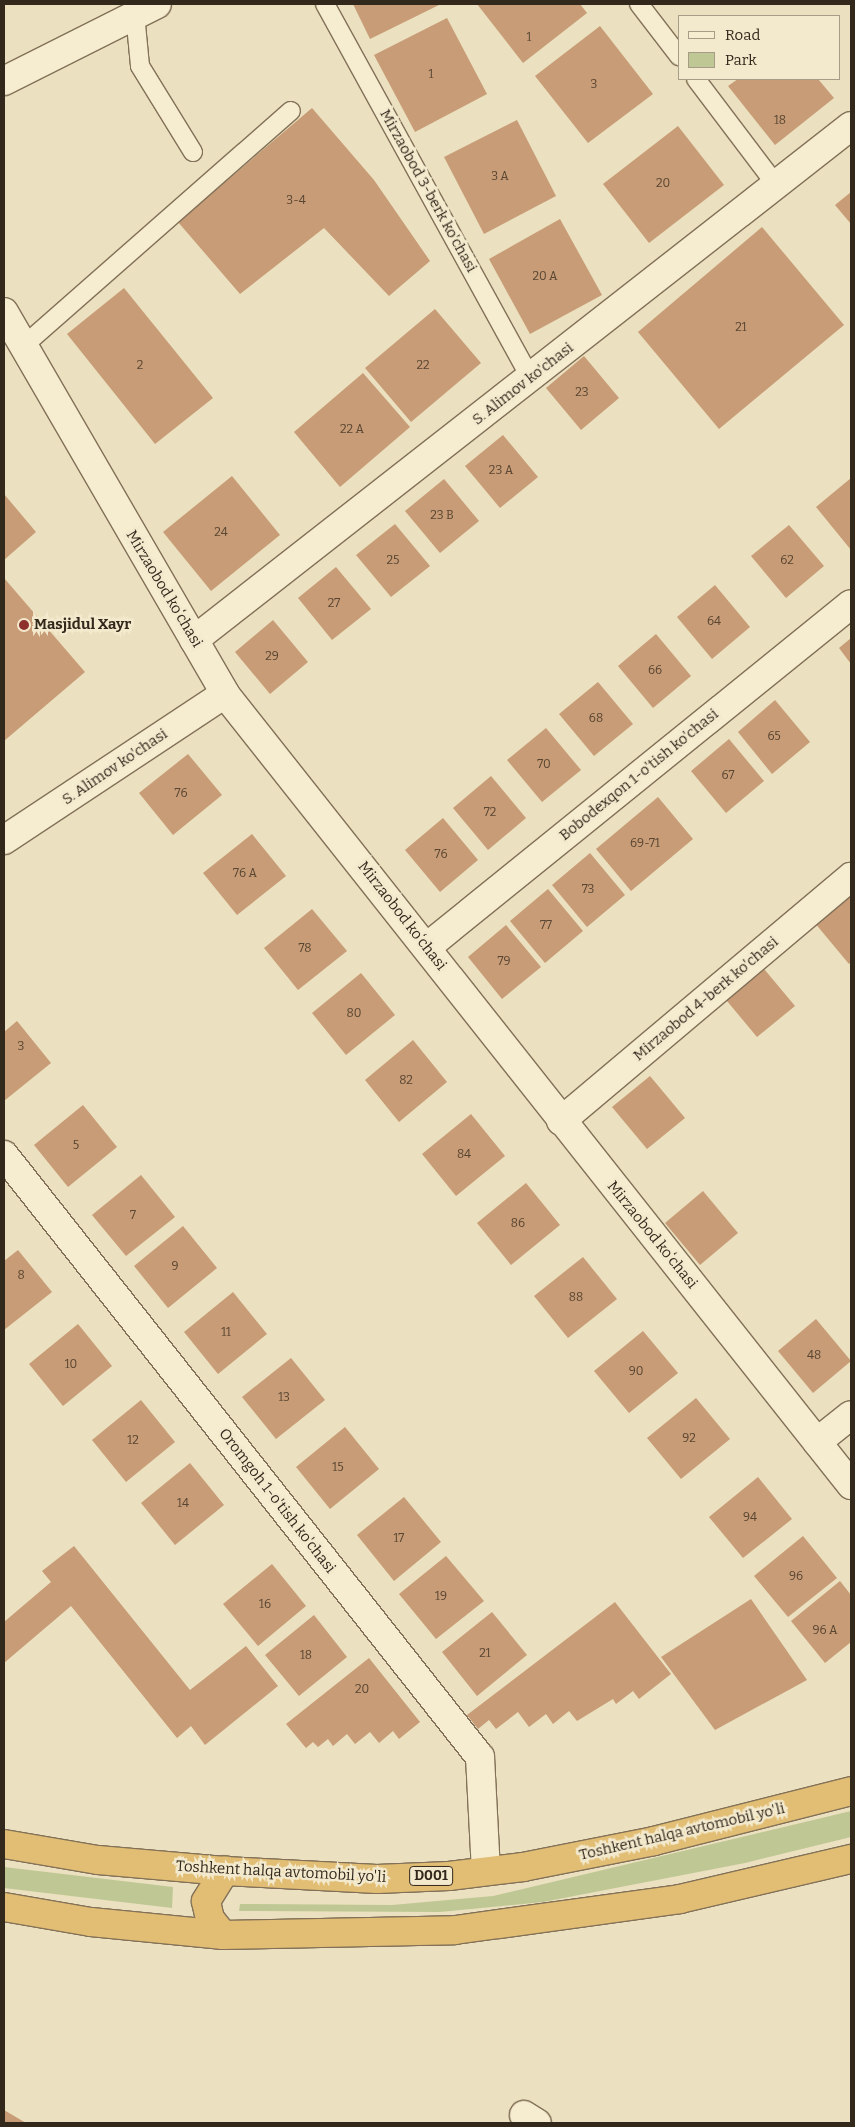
<!DOCTYPE html>
<html>
<head>
<meta charset="utf-8">
<style>
	body { margin:0 }
	#map { position:relative; width:855px; height:2127px; overflow:hidden; background:#ebe0bf; font-family:Bitter,serif }
	div>[style] { position:absolute }
	.green>* { inset:0; background:#bfc894 }
	.building>* { inset:0; background:#c79c76 }
	.roads { filter:drop-shadow(1px 0 #827158) drop-shadow(-1px 0 #827158) drop-shadow(0 1px #827158) drop-shadow(0 -1px #827158) }
	.service>* { height:18px; margin:-9px; padding:0 9px; transform-origin:9px; border-radius:9px; background:#f6edd1 }
	.minor>* { height:28px; margin:-14px; padding:0 14px; transform-origin:14px; border-radius:14px; background:#f6edd1 }
	.trunk>* { height:28px; margin:-14px; padding:0 14px; transform-origin:14px; border-radius:14px; background:#e2bd74 }
	.dots>* { width:14px; height:14px; translate:-50% -50%; box-sizing:border-box; border:2px solid #f3eace; border-radius:50% }
	span { translate:-50% -50%; white-space:nowrap; text-align:center; line-height:1.15; -webkit-text-stroke:5px #f3eace; paint-order:stroke }
	.number-label { font-size:12px; color:#584532 }
	.number-label span { -webkit-text-stroke-width:0 }
	.shield-label span { padding:1px 4px; background:#f3eace; border:1px solid; border-radius:4px; -webkit-text-stroke-width:0 }
	.shield-label { font-size:14px; color:#33281c; font-weight:700 }
	.street-label { font-size:15px; color:#33281c }
	.poi-label { font-size:15px; color:#33281c; font-weight:700 }
	.left { translate:0 -50%; text-align:left }
	.frame { position:absolute; inset:0; border:5px solid #33281c; pointer-events:none }
	.legend { position:absolute; left:678px; top:15px; width:162px; height:65px; box-sizing:border-box; background:#f3eace; border:1px solid #a69c87; margin:0; padding:6px 9px; list-style:none; font-size:15px; color:#33281c }
	.legend li { display:flex; align-items:center; gap:10px; height:25px }
	.legend b { width:25px; border:1px solid #a69c87 }
</style>
</head>
<body>
<div id="map">
	<div class="green">
		<div style="clip-path:polygon(851px 1811px,851px 1837px,847px 1838px,745px 1863px,543px 1902px,440px 1912px,239px 1911px,240px 1904px,392px 1905px,493px 1896px)"></div>
		<div style="clip-path:polygon(4px 1867px,173px 1887px,172px 1908px,4px 1888px)"></div>
	</div>
	<div class="building">
		<div style="clip-path:polygon(353px 4px,441px 4px,370px 39px)"></div>
		<div style="clip-path:polygon(477px 4px,580px 4px,587px 13px,523px 63px)"></div>
		<div style="clip-path:polygon(447px 18px,487px 94px,415px 132px,374px 55px)"></div>
		<div style="clip-path:polygon(600px 26px,653px 94px,588px 143px,535px 76px)"></div>
		<div style="clip-path:polygon(738px 79px,818px 79px,834px 98px,775px 145px,728px 86px)"></div>
		<div style="clip-path:polygon(312px 108px,374px 180px,430px 261px,389px 296px,324px 228px,240px 294px,178px 222px)"></div>
		<div style="clip-path:polygon(517px 120px,556px 196px,484px 234px,444px 157px)"></div>
		<div style="clip-path:polygon(678px 126px,724px 185px,649px 243px,603px 184px)"></div>
		<div style="clip-path:polygon(851px 192px,851px 224px,835px 205px)"></div>
		<div style="clip-path:polygon(560px 219px,602px 295px,530px 334px,489px 259px)"></div>
		<div style="clip-path:polygon(762px 227px,844px 325px,719px 429px,638px 332px)"></div>
		<div style="clip-path:polygon(124px 288px,213px 398px,155px 444px,67px 334px)"></div>
		<div style="clip-path:polygon(435px 309px,481px 363px,411px 422px,365px 368px)"></div>
		<div style="clip-path:polygon(584px 356px,619px 398px,581px 430px,546px 388px)"></div>
		<div style="clip-path:polygon(363px 373px,410px 427px,340px 487px,294px 432px)"></div>
		<div style="clip-path:polygon(503px 435px,538px 477px,500px 508px,465px 466px)"></div>
		<div style="clip-path:polygon(232px 476px,280px 535px,211px 591px,163px 532px)"></div>
		<div style="clip-path:polygon(851px 478px,851px 550px,816px 507px)"></div>
		<div style="clip-path:polygon(444px 479px,479px 521px,440px 553px,405px 511px)"></div>
		<div style="clip-path:polygon(4px 494px,36px 532px,4px 560px)"></div>
		<div style="clip-path:polygon(395px 524px,430px 566px,391px 597px,356px 555px)"></div>
		<div style="clip-path:polygon(789px 525px,824px 566px,786px 598px,751px 556px)"></div>
		<div style="clip-path:polygon(336px 567px,371px 609px,332px 640px,298px 598px)"></div>
		<div style="clip-path:polygon(4px 578px,85px 672px,4px 741px)"></div>
		<div style="clip-path:polygon(715px 585px,750px 627px,712px 659px,677px 617px)"></div>
		<div style="clip-path:polygon(273px 620px,308px 662px,270px 694px,235px 652px)"></div>
		<div style="clip-path:polygon(656px 634px,691px 676px,653px 708px,618px 666px)"></div>
		<div style="clip-path:polygon(851px 638px,851px 664px,839px 648px)"></div>
		<div style="clip-path:polygon(598px 682px,633px 724px,594px 756px,559px 714px)"></div>
		<div style="clip-path:polygon(775px 700px,810px 742px,772px 774px,738px 732px)"></div>
		<div style="clip-path:polygon(546px 728px,581px 770px,542px 802px,507px 760px)"></div>
		<div style="clip-path:polygon(729px 739px,764px 781px,726px 813px,691px 771px)"></div>
		<div style="clip-path:polygon(188px 754px,222px 795px,173px 835px,139px 793px)"></div>
		<div style="clip-path:polygon(491px 776px,526px 818px,488px 850px,453px 808px)"></div>
		<div style="clip-path:polygon(658px 797px,693px 839px,631px 891px,596px 849px)"></div>
		<div style="clip-path:polygon(443px 818px,478px 860px,440px 892px,405px 850px)"></div>
		<div style="clip-path:polygon(252px 834px,286px 876px,237px 915px,203px 873px)"></div>
		<div style="clip-path:polygon(590px 853px,625px 895px,587px 927px,552px 885px)"></div>
		<div style="clip-path:polygon(548px 889px,583px 931px,545px 963px,510px 921px)"></div>
		<div style="clip-path:polygon(851px 891px,851px 962px,849px 964px,814px 922px)"></div>
		<div style="clip-path:polygon(312px 909px,347px 951px,298px 990px,264px 948px)"></div>
		<div style="clip-path:polygon(506px 925px,541px 967px,502px 999px,468px 957px)"></div>
		<div style="clip-path:polygon(760px 964px,795px 1006px,757px 1037px,722px 995px)"></div>
		<div style="clip-path:polygon(361px 973px,395px 1015px,346px 1055px,312px 1013px)"></div>
		<div style="clip-path:polygon(17px 1021px,51px 1063px,4px 1101px,4px 1032px)"></div>
		<div style="clip-path:polygon(413px 1040px,447px 1082px,399px 1122px,365px 1080px)"></div>
		<div style="clip-path:polygon(650px 1076px,685px 1118px,647px 1149px,612px 1107px)"></div>
		<div style="clip-path:polygon(83px 1105px,117px 1147px,68px 1187px,34px 1145px)"></div>
		<div style="clip-path:polygon(471px 1114px,505px 1156px,456px 1196px,422px 1154px)"></div>
		<div style="clip-path:polygon(141px 1175px,175px 1217px,126px 1256px,92px 1215px)"></div>
		<div style="clip-path:polygon(526px 1183px,560px 1225px,511px 1265px,477px 1223px)"></div>
		<div style="clip-path:polygon(703px 1191px,738px 1233px,700px 1265px,665px 1223px)"></div>
		<div style="clip-path:polygon(183px 1226px,217px 1268px,168px 1308px,134px 1266px)"></div>
		<div style="clip-path:polygon(18px 1250px,52px 1292px,4px 1330px,4px 1261px)"></div>
		<div style="clip-path:polygon(583px 1257px,617px 1299px,568px 1338px,534px 1296px)"></div>
		<div style="clip-path:polygon(233px 1292px,267px 1334px,218px 1374px,184px 1332px)"></div>
		<div style="clip-path:polygon(816px 1319px,851px 1361px,813px 1393px,778px 1351px)"></div>
		<div style="clip-path:polygon(78px 1324px,112px 1366px,63px 1406px,29px 1364px)"></div>
		<div style="clip-path:polygon(643px 1331px,678px 1373px,629px 1413px,594px 1371px)"></div>
		<div style="clip-path:polygon(291px 1358px,325px 1400px,276px 1439px,242px 1397px)"></div>
		<div style="clip-path:polygon(696px 1398px,730px 1439px,681px 1479px,647px 1438px)"></div>
		<div style="clip-path:polygon(141px 1400px,175px 1442px,126px 1482px,92px 1440px)"></div>
		<div style="clip-path:polygon(345px 1427px,379px 1469px,330px 1509px,296px 1467px)"></div>
		<div style="clip-path:polygon(190px 1463px,224px 1505px,175px 1545px,141px 1503px)"></div>
		<div style="clip-path:polygon(758px 1477px,792px 1519px,743px 1558px,709px 1517px)"></div>
		<div style="clip-path:polygon(404px 1497px,441px 1542px,394px 1581px,357px 1535px)"></div>
		<div style="clip-path:polygon(803px 1536px,837px 1578px,788px 1617px,754px 1576px)"></div>
		<div style="clip-path:polygon(74px 1546px,190px 1690px,246px 1646px,278px 1686px,205px 1745px,191px 1726px,177px 1738px,71px 1606px,4px 1663px,4px 1622px,51px 1582px,42px 1571px)"></div>
		<div style="clip-path:polygon(446px 1556px,484px 1601px,436px 1639px,399px 1594px)"></div>
		<div style="clip-path:polygon(272px 1564px,306px 1606px,258px 1646px,223px 1604px)"></div>
		<div style="clip-path:polygon(840px 1581px,851px 1595px,851px 1642px,825px 1663px,791px 1621px)"></div>
		<div style="clip-path:polygon(751px 1599px,807px 1680px,715px 1730px,661px 1657px)"></div>
		<div style="clip-path:polygon(615px 1602px,671px 1674px,639px 1699px,633px 1691px,616px 1704px,613px 1699px,577px 1721px,569px 1711px,553px 1724px,546px 1714px,529px 1727px,518px 1712px,496px 1729px,489px 1720px,478px 1729px,467px 1715px)"></div>
		<div style="clip-path:polygon(492px 1612px,527px 1655px,477px 1696px,442px 1652px)"></div>
		<div style="clip-path:polygon(314px 1615px,347px 1657px,299px 1696px,265px 1655px)"></div>
		<div style="clip-path:polygon(369px 1658px,420px 1722px,399px 1739px,393px 1731px,379px 1743px,370px 1732px,355px 1744px,347px 1734px,333px 1746px,328px 1739px,318px 1747px,313px 1742px,306px 1748px,286px 1724px)"></div>
		<div style="clip-path:polygon(4px 2110px,26px 2123px,4px 2123px)"></div>
	</div>
	<div class="roads">
		<div class="service">
			<div style="left:325px;top:4px;width:427px;rotate:61.2deg"></div>
			<div style="left:639px;top:4px;width:66px;rotate:52.4deg"></div>
			<div style="left:135px;top:14px;width:52px;rotate:84.5deg"></div>
			<div style="left:140px;top:66px;width:101px;rotate:58.4deg"></div>
			<div style="left:696px;top:79px;width:134px;rotate:52.9deg"></div>
			<div style="left:21px;top:348px;width:359px;rotate:-41.3deg"></div>
		</div>
		<div class="minor">
			<div style="left:4px;top:81px;width:171px;rotate:-26.7deg"></div>
			<div style="left:4px;top:312px;width:441px;rotate:59.9deg"></div>
			<div style="left:225px;top:694px;width:1009px;rotate:51.64deg"></div>
			<div style="left:194px;top:640px;width:834px;rotate:-38.04deg"></div>
			<div style="left:4px;top:840px;width:265px;rotate:-33.5deg"></div>
			<div style="left:427px;top:947px;width:545px;rotate:-38.97deg"></div>
			<div style="left:561px;top:1121px;width:379px;rotate:-40.1deg"></div>
			<div style="left:4px;top:1155px;width:767px;rotate:51.67deg"></div>
			<div style="left:480px;top:1757px;width:114px;rotate:87deg"></div>
			<div style="left:817px;top:1442px;width:43px;rotate:-38.5deg"></div>
			<div style="left:524px;top:2115px;width:15px;rotate:32deg"></div>
		</div>
		<div class="trunk">
			<div style="left:4px;top:1844px;width:95px;rotate:9.7deg"></div>
			<div style="left:98px;top:1860px;width:127px;rotate:5deg"></div>
			<div style="left:225px;top:1871px;width:152px;rotate:3deg"></div>
			<div style="left:377px;top:1879px;width:72px;rotate:-2.4deg"></div>
			<div style="left:449px;top:1876px;width:75px;rotate:-6.9deg"></div>
			<div style="left:523px;top:1867px;width:134px;rotate:-11.2deg"></div>
			<div style="left:654px;top:1841px;width:203px;rotate:-14.2deg"></div>
			<div style="left:4px;top:1907px;width:88px;rotate:9.8deg"></div>
			<div style="left:91px;top:1922px;width:133px;rotate:5.6deg"></div>
			<div style="left:223px;top:1935px;width:232px;rotate:-1.2deg"></div>
			<div style="left:455px;top:1930px;width:227px;rotate:-7.8deg"></div>
			<div style="left:680px;top:1899px;width:176px;rotate:-13.2deg"></div>
			<div style="left:223px;top:1935px;width:21px;rotate:-129deg"></div>
			<div style="left:210px;top:1919px;width:18px;rotate:-103deg"></div>
			<div style="left:206px;top:1901px;width:36px;rotate:-58deg"></div>
		</div>
	</div>
	<div class="dots">
		<div style="left:24px;top:625px;background:#8e302c"></div>
	</div>
	<div class="number-label">
		<span style="left:529px;top:38px">1</span>
		<span style="left:431px;top:75px">1</span>
		<span style="left:594px;top:85px">3</span>
		<span style="left:780px;top:121px">18</span>
		<span style="left:500px;top:177px">3 A</span>
		<span style="left:663px;top:184px">20</span>
		<span style="left:296px;top:201px">3-4</span>
		<span style="left:545px;top:277px">20 A</span>
		<span style="left:741px;top:328px">21</span>
		<span style="left:140px;top:366px">2</span>
		<span style="left:423px;top:366px">22</span>
		<span style="left:582px;top:393px">23</span>
		<span style="left:352px;top:430px">22 A</span>
		<span style="left:501px;top:471px">23 A</span>
		<span style="left:442px;top:516px">23 B</span>
		<span style="left:221px;top:533px">24</span>
		<span style="left:393px;top:561px">25</span>
		<span style="left:787px;top:561px">62</span>
		<span style="left:334px;top:604px">27</span>
		<span style="left:714px;top:622px">64</span>
		<span style="left:272px;top:657px">29</span>
		<span style="left:655px;top:671px">66</span>
		<span style="left:596px;top:719px">68</span>
		<span style="left:774px;top:737px">65</span>
		<span style="left:544px;top:765px">70</span>
		<span style="left:728px;top:776px">67</span>
		<span style="left:181px;top:794px">76</span>
		<span style="left:490px;top:813px">72</span>
		<span style="left:645px;top:844px">69-71</span>
		<span style="left:441px;top:855px">76</span>
		<span style="left:245px;top:874px">76 А</span>
		<span style="left:588px;top:890px">73</span>
		<span style="left:546px;top:926px">77</span>
		<span style="left:305px;top:949px">78</span>
		<span style="left:504px;top:962px">79</span>
		<span style="left:354px;top:1014px">80</span>
		<span style="left:21px;top:1047px">3</span>
		<span style="left:406px;top:1081px">82</span>
		<span style="left:76px;top:1146px">5</span>
		<span style="left:464px;top:1155px">84</span>
		<span style="left:133px;top:1216px">7</span>
		<span style="left:518px;top:1224px">86</span>
		<span style="left:175px;top:1267px">9</span>
		<span style="left:21px;top:1276px">8</span>
		<span style="left:576px;top:1298px">88</span>
		<span style="left:226px;top:1333px">11</span>
		<span style="left:814px;top:1356px">48</span>
		<span style="left:71px;top:1365px">10</span>
		<span style="left:636px;top:1372px">90</span>
		<span style="left:284px;top:1398px">13</span>
		<span style="left:689px;top:1439px">92</span>
		<span style="left:133px;top:1441px">12</span>
		<span style="left:338px;top:1468px">15</span>
		<span style="left:183px;top:1504px">14</span>
		<span style="left:750px;top:1518px">94</span>
		<span style="left:399px;top:1539px">17</span>
		<span style="left:796px;top:1577px">96</span>
		<span style="left:441px;top:1597px">19</span>
		<span style="left:265px;top:1605px">16</span>
		<span style="left:825px;top:1631px">96 А</span>
		<span style="left:485px;top:1654px">21</span>
		<span style="left:306px;top:1656px">18</span>
		<span style="left:362px;top:1690px">20</span>
	</div>
	<div class="shield-label">
		<span style="left:431px;top:1876px">D001</span>
	</div>
	<div class="street-label">
		<span style="left:428px;top:191px;rotate:61deg">Mirzaobod 3-berk ko'chasi</span>
		<span style="left:523px;top:384px;rotate:-38deg">S. Alimov ko'chasi</span>
		<span style="left:164px;top:589px;rotate:59deg">Mirzaobod koʻchasi</span>
		<span style="left:115px;top:767px;rotate:-34deg">S. Alimov ko'chasi</span>
		<span style="left:639px;top:775px;rotate:-39deg">Bobodexqon 1-o'tish ko'chasi</span>
		<span style="left:402px;top:916px;rotate:52deg">Mirzaobod koʻchasi</span>
		<span style="left:706px;top:999px;rotate:-40deg">Mirzaobod 4-berk ko'chasi</span>
		<span style="left:652px;top:1235px;rotate:51deg">Mirzaobod koʻchasi</span>
		<span style="left:277px;top:1501px;rotate:52deg">Oromgoh 1-o'tish ko'chasi</span>
		<span style="left:682px;top:1832px;rotate:-13deg">Toshkent halqa avtomobil yo'li</span>
		<span style="left:281px;top:1872px;rotate:3deg">Toshkent halqa avtomobil yo'li</span>
	</div>
	<div class="poi-label">
		<span class="left" style="left:34px;top:625px">Masjidul Xayr</span>
	</div>
	<div class="frame"></div>
	<ul class="legend">
	<li><b style="height:6px;background:#f6edd1"></b>Road</li>
	<li><b style="height:14px;background:#bfc894"></b>Park</li>
	</ul>
</div>
</body>
</html>
